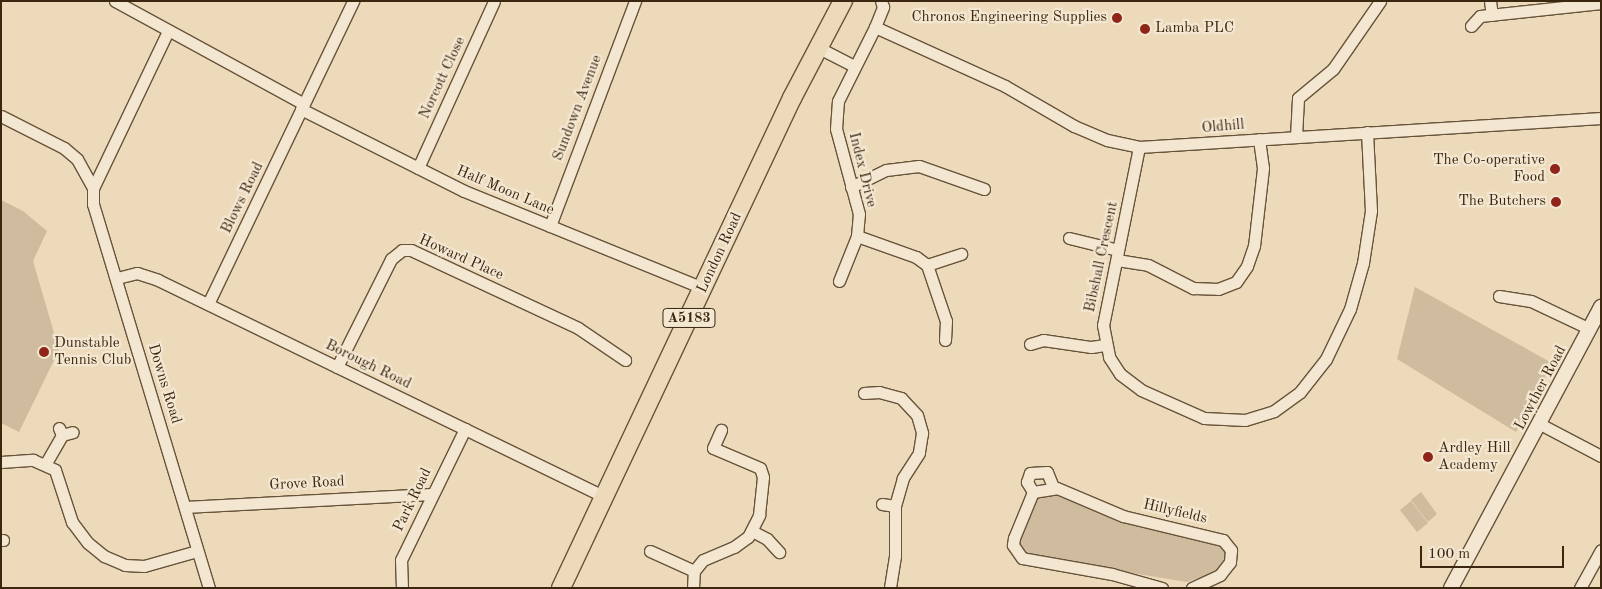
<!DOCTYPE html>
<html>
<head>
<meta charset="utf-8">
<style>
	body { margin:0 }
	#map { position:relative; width:1602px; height:589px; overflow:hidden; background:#eddaba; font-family:"Old Standard TT",serif }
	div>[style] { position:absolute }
	.green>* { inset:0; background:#cfbb9d }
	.roads { filter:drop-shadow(1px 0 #68533a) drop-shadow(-1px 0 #68533a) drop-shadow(0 1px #68533a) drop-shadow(0 -1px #68533a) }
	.minor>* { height:11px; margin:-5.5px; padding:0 5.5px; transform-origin:5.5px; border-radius:5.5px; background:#f3e7d2 }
	.tertiary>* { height:14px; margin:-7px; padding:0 7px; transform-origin:7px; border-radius:7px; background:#f3e7d2 }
	.primary>* { height:18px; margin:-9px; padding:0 9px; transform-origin:9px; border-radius:9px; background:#eddaba }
	.dots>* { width:14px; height:14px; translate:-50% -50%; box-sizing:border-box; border:2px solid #f3e7d2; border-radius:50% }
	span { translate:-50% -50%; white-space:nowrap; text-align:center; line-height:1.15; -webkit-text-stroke:4.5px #f3e7d2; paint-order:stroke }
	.shield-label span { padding:1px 4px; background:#f3e7d2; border:1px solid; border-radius:4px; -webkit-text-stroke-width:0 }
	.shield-label { font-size:14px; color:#3b2610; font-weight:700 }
	.poi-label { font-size:15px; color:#3b2610 }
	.right { translate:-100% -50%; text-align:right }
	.left { translate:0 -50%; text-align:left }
	.street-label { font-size:15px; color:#3b2610 }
	.frame { position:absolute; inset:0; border:2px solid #3b2610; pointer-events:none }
	.scale { position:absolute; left:1420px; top:546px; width:144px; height:22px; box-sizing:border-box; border:2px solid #3b2610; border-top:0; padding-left:6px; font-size:15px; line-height:18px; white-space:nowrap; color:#3b2610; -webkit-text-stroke:4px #f3e7d2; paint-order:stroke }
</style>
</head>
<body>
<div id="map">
	<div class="green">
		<div style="clip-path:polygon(1px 200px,23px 211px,47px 231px,33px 261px,59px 350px,19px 432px,1px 423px)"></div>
		<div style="clip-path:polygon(1415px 287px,1552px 363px,1516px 432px,1397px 359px)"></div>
		<div style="clip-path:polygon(1056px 492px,1219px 544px,1225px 552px,1224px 563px,1213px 573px,1187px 582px,1027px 556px,1019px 547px,1018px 539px,1039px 495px)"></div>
		<div style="clip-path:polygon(1421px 492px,1437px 514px,1428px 522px,1411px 500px)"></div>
		<div style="clip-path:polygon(1411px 501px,1428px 523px,1417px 532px,1400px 510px)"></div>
	</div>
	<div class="roads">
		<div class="minor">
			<div style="left:115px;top:1px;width:215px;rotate:28.6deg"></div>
			<div style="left:1490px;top:1px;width:14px;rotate:82deg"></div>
			<div style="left:1471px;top:26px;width:13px;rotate:-48deg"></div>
			<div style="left:1480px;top:16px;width:122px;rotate:-6.1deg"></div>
			<div style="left:875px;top:27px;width:143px;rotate:24.4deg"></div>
			<div style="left:1005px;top:86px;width:80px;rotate:30.1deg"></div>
			<div style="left:1074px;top:126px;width:36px;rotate:23deg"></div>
			<div style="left:1107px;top:140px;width:33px;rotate:12deg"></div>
			<div style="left:1139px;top:147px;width:463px;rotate:-3.6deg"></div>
			<div style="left:168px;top:31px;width:174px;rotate:115.5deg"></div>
			<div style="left:93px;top:188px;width:16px;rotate:90deg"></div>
			<div style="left:93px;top:204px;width:401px;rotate:73.2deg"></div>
			<div style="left:817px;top:47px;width:42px;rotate:27.2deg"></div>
			<div style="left:301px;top:109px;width:182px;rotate:26.7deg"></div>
			<div style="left:464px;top:191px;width:258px;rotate:22.1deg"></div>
			<div style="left:1px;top:116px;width:71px;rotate:26.9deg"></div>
			<div style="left:64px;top:148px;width:17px;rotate:40deg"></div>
			<div style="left:77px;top:159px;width:33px;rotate:61deg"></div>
			<div style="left:1296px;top:137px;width:39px;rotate:-87deg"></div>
			<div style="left:1298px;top:98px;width:45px;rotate:-39.6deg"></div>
			<div style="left:1333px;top:69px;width:83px;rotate:-55.3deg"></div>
			<div style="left:1139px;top:147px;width:182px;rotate:101.4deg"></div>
			<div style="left:1103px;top:325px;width:33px;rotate:79deg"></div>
			<div style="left:1109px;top:357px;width:20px;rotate:57deg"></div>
			<div style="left:1120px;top:374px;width:26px;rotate:37deg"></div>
			<div style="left:1141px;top:390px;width:69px;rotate:24deg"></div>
			<div style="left:1204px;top:418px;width:41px;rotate:2.8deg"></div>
			<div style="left:1245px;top:420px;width:30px;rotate:-17deg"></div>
			<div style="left:1274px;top:411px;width:32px;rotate:-36deg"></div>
			<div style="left:1300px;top:392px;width:42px;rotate:-51.8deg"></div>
			<div style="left:1326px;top:359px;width:55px;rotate:-64.4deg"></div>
			<div style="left:1350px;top:309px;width:48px;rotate:-74.2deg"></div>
			<div style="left:1363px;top:263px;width:53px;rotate:-81.3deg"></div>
			<div style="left:1371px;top:211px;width:79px;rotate:-92.9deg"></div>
			<div style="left:418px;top:168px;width:183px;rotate:-65.5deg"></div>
			<div style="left:851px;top:187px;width:39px;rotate:-26deg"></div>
			<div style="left:886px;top:170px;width:33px;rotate:-7deg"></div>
			<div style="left:919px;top:166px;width:69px;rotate:19.5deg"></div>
			<div style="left:550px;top:226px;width:241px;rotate:-69.3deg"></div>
			<div style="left:857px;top:236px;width:63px;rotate:19.6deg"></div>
			<div style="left:916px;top:257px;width:14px;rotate:36deg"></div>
			<div style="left:927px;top:265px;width:59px;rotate:71.3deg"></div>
			<div style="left:946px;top:321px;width:19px;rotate:93deg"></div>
			<div style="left:1069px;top:238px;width:50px;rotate:13.8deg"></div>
			<div style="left:1117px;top:260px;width:31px;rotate:9deg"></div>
			<div style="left:1148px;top:265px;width:51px;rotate:27.1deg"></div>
			<div style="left:1193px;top:288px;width:25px;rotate:2deg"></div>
			<div style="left:1218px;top:289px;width:19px;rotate:-21deg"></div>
			<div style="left:1236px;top:282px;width:19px;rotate:-55deg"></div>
			<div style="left:1247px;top:266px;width:21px;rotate:-71deg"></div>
			<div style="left:1254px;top:246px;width:79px;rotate:-83.4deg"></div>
			<div style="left:1263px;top:168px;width:29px;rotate:-98deg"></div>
			<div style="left:927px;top:265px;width:36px;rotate:-18deg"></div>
			<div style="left:117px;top:278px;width:21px;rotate:-14deg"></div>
			<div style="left:137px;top:273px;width:22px;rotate:18deg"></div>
			<div style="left:158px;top:280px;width:496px;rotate:25.9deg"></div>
			<div style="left:839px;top:281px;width:48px;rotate:-68.2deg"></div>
			<div style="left:857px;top:236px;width:22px;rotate:-85deg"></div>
			<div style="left:859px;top:214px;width:88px;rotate:-105.1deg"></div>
			<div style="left:836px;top:129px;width:28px;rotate:-86deg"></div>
			<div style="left:838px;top:101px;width:83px;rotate:-63.4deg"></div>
			<div style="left:875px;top:27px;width:22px;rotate:-68deg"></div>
			<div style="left:883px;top:7px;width:6px;rotate:-108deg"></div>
			<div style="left:1499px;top:296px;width:32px;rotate:9deg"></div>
			<div style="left:1531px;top:301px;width:65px;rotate:25.4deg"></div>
			<div style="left:208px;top:304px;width:336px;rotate:-64.4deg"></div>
			<div style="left:1030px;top:344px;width:14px;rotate:-17deg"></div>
			<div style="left:1043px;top:340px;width:49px;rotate:8.3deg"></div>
			<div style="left:1091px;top:347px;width:14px;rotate:-8deg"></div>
			<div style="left:337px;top:367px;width:121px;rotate:-63.4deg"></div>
			<div style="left:391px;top:259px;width:14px;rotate:-39deg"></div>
			<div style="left:402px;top:250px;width:9px"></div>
			<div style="left:411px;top:250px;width:184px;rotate:25deg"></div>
			<div style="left:578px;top:328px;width:57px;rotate:34.2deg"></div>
			<div style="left:864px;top:393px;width:15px;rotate:-4deg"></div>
			<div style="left:879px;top:392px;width:23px;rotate:15deg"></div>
			<div style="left:901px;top:398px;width:23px;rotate:47deg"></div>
			<div style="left:917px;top:415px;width:19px;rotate:74deg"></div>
			<div style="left:922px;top:433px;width:20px;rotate:99deg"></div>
			<div style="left:919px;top:453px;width:30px;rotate:123deg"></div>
			<div style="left:903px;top:478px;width:29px;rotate:106deg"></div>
			<div style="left:895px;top:506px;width:50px;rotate:90deg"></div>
			<div style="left:895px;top:556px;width:32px;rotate:99deg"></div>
			<div style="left:1540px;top:424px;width:69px;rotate:27.7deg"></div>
			<div style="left:59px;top:428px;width:8px;rotate:67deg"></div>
			<div style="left:62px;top:435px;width:11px;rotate:-15deg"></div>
			<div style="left:1px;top:462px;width:32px;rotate:-4deg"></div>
			<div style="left:33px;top:460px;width:24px;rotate:24deg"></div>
			<div style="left:55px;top:470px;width:55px;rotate:71.9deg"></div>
			<div style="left:72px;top:522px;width:26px;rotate:53deg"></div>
			<div style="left:88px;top:543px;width:21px;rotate:39deg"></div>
			<div style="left:104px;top:556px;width:23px;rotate:23deg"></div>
			<div style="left:125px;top:565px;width:19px;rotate:3deg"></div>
			<div style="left:144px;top:566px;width:55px;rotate:-15.8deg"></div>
			<div style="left:46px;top:463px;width:32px;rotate:-60deg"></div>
			<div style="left:1033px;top:492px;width:12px;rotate:-121deg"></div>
			<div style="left:1027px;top:482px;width:9px;rotate:-72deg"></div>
			<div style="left:1030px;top:473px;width:17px;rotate:-3deg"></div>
			<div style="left:1047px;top:472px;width:16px;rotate:68deg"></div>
			<div style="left:882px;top:504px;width:13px;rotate:9deg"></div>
			<div style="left:185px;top:507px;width:246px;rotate:-3deg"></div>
			<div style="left:752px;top:531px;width:17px;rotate:28deg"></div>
			<div style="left:767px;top:539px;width:18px;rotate:47deg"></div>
			<div style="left:1px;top:540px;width:2px"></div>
			<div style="left:650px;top:551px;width:48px;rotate:24.4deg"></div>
			<div style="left:402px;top:588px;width:28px;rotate:-92deg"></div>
			<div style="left:401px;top:560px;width:146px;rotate:-64deg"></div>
			<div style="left:693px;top:588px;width:17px;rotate:-87deg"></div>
			<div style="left:694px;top:571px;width:14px;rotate:-51deg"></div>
			<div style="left:703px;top:560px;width:34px;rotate:-23deg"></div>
			<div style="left:734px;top:547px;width:17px;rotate:-36deg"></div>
			<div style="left:748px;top:537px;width:25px;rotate:-63deg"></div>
			<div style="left:759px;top:515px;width:38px;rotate:-84deg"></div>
			<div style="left:763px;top:477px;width:9px;rotate:-108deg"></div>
			<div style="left:760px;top:468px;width:51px;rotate:-156.9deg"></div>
			<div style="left:713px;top:448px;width:20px;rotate:-66deg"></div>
			<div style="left:1162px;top:588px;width:52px;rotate:-164.4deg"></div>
			<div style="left:1112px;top:574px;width:91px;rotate:-169.9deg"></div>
			<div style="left:1022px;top:558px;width:16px;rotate:-125deg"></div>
			<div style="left:1013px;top:545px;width:7px;rotate:-82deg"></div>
			<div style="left:1014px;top:538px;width:50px;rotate:-67.6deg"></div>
			<div style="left:1033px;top:492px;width:24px;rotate:-9deg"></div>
			<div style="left:1057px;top:488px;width:72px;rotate:23deg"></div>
			<div style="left:1123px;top:516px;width:103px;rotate:13.5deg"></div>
			<div style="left:1223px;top:540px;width:13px;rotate:51deg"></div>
			<div style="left:1231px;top:550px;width:12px;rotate:95deg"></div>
			<div style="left:1230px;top:562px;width:16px;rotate:128deg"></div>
			<div style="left:1220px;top:575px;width:31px;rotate:155deg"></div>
			<div style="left:1580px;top:588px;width:43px;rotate:-61.1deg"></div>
		</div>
		<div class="tertiary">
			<div style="left:1451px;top:588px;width:319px;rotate:-61.9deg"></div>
		</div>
		<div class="primary">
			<div style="left:561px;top:588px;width:542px;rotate:-64.76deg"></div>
			<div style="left:792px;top:98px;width:110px;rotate:-62.3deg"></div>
		</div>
	</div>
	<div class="dots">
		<div style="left:1117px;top:18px;background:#8f2418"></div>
		<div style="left:1145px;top:29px;background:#8f2418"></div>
		<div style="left:1555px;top:169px;background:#8f2418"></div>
		<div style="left:1556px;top:202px;background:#8f2418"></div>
		<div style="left:44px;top:352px;background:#8f2418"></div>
		<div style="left:1428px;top:457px;background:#8f2418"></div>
	</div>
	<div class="shield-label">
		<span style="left:689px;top:318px">A5183</span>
	</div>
	<div class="poi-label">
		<span class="right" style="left:1107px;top:18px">Chronos Engineering Supplies</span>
		<span class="left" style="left:1155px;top:29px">Lamba PLC</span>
		<span class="right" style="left:1545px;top:169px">The Co-operative<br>Food</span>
		<span class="right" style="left:1546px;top:202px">The Butchers</span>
		<span class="left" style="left:54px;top:352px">Dunstable<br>Tennis Club</span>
		<span class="left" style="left:1438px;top:457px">Ardley Hill<br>Academy</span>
	</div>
	<div class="street-label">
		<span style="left:443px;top:78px;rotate:-65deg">Norcott Close</span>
		<span style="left:578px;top:108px;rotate:-69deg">Sundown Avenue</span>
		<span style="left:1223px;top:127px;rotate:-5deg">Oldhill</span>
		<span style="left:862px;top:170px;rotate:76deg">Index Drive</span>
		<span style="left:505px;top:191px;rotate:23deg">Half Moon Lane</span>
		<span style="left:243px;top:198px;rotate:-64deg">Blows Road</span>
		<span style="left:720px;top:253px;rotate:-65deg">London Road</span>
		<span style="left:1102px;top:257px;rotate:-78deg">Bibshall Crescent</span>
		<span style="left:461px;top:258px;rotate:24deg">Howard Place</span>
		<span style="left:368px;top:365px;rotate:26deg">Borough Road</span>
		<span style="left:164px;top:384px;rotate:73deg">Downs Road</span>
		<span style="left:1541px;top:388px;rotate:-62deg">Lowther Road</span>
		<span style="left:307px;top:484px;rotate:-3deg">Grove Road</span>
		<span style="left:413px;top:500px;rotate:-64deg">Park Road</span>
		<span style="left:1175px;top:512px;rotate:13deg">Hillyfields</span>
	</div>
	<div class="frame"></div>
	<div class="scale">100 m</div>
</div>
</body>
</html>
